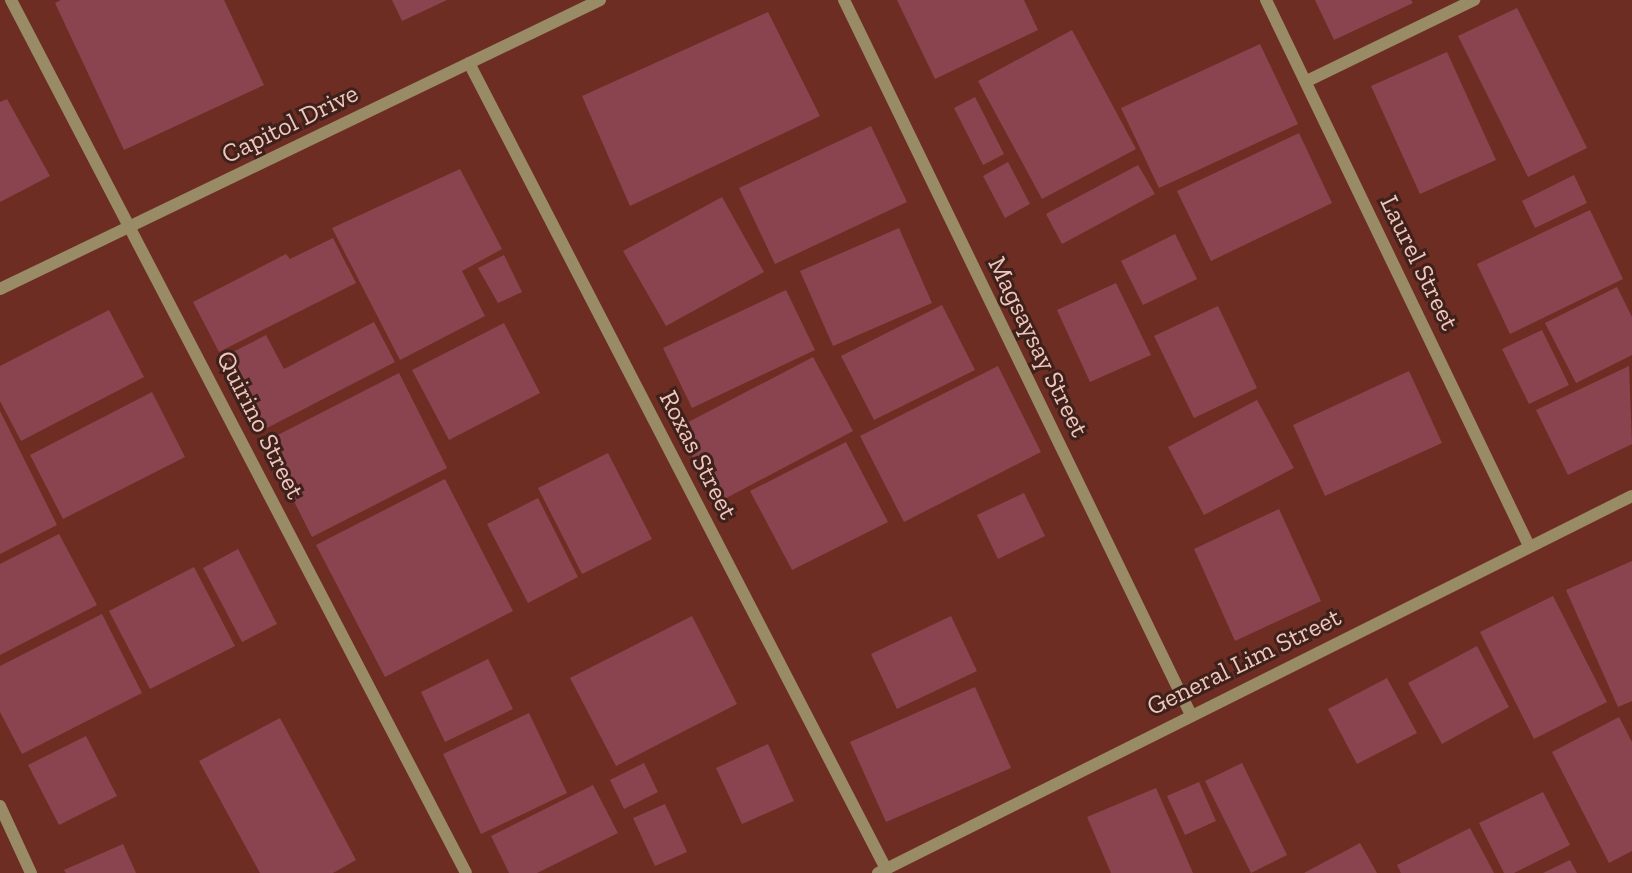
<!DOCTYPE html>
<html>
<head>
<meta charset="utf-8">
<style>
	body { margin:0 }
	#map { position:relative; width:1632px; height:873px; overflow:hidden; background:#6e2d22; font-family:"Zilla Slab",serif }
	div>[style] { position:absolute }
	.building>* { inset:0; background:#89444f }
	.minor>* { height:12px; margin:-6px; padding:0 6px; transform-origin:6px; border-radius:6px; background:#988b65 }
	span { translate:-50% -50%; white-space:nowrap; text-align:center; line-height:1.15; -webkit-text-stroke:6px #3f211b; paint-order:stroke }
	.street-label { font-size:26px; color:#efc6be }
</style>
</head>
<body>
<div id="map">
	<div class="building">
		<div style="clip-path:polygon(61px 0,224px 0,264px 85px,124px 150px,55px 3px)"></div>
		<div style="clip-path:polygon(392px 0,447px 0,402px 21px)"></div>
		<div style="clip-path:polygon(897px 0,1024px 0,1038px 30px,935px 79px)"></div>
		<div style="clip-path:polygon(1315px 0,1411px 0,1413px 3px,1334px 40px)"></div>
		<div style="clip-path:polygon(1517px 8px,1587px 148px,1528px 177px,1458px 36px)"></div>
		<div style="clip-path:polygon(768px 12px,820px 116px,630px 206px,582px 96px)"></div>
		<div style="clip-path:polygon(1072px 30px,1136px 149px,1042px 199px,978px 81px)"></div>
		<div style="clip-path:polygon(1260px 44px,1298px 124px,1159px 188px,1121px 108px)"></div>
		<div style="clip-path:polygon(1447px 52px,1496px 160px,1420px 194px,1371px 86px)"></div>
		<div style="clip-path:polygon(975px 97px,1004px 154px,983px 165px,954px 108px)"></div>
		<div style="clip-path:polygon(7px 99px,50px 176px,0 202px,0 102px)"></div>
		<div style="clip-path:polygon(871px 126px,907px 202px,775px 264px,739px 188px)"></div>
		<div style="clip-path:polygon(1299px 133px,1332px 203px,1211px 261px,1177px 191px)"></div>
		<div style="clip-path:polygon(1008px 162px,1030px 204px,1005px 218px,983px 176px)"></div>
		<div style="clip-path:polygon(1138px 165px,1155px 194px,1062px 244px,1046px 214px)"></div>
		<div style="clip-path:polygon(460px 169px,502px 249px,462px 271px,485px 316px,400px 360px,332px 228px)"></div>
		<div style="clip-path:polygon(1574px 175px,1587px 203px,1535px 228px,1522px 201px)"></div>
		<div style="clip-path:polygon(722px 197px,764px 272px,666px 326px,623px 251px)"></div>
		<div style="clip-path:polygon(1590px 210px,1623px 279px,1510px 334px,1477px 264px)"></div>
		<div style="clip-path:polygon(899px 228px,932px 303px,833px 346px,800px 271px)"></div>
		<div style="clip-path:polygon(1175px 234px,1197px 279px,1143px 305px,1121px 261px)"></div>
		<div style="clip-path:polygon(333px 238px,356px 283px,219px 352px,193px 302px,286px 254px,290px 259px)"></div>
		<div style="clip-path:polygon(504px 255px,522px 292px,498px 303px,478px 268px)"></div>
		<div style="clip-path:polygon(1116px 283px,1151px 355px,1090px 382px,1057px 310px)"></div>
		<div style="clip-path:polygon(1617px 287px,1632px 317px,1632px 355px,1576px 383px,1545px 323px)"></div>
		<div style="clip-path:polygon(786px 290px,815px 350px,692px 408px,663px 348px)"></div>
		<div style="clip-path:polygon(942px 305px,975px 370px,874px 420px,841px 356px)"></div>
		<div style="clip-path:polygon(1218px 306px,1257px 388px,1194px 418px,1154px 336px)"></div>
		<div style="clip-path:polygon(109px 310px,144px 377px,21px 441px,0 401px,0 366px)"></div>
		<div style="clip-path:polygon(374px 322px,395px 362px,265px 429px,227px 355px,266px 335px,284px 369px)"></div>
		<div style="clip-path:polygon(504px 323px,540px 393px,449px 440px,412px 370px)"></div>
		<div style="clip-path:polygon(1542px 330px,1569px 385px,1529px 404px,1502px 349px)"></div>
		<div style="clip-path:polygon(813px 357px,853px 431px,717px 503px,677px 428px)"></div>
		<div style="clip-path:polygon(998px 366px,1041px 452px,904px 522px,860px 436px)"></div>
		<div style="clip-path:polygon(1629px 366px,1632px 444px,1568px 475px,1536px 410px)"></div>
		<div style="clip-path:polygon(1409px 371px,1442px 443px,1325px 496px,1293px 425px)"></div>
		<div style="clip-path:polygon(399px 373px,447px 468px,312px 537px,264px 442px)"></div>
		<div style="clip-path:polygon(152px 392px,185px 457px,63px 519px,30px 455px)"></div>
		<div style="clip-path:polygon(1257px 400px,1294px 468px,1204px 515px,1168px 447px)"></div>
		<div style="clip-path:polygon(0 411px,57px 525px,0 554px)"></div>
		<div style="clip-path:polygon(846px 442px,888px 522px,792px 570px,750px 491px)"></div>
		<div style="clip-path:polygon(608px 453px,652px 539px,582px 574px,538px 488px)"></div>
		<div style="clip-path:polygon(445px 479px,513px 611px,385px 677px,316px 545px)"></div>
		<div style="clip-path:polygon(1024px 493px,1045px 536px,998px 559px,977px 515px)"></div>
		<div style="clip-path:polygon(538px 498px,578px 577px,528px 603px,487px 524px)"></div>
		<div style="clip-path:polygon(1279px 509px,1321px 601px,1235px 641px,1194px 549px)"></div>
		<div style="clip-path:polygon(59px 534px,97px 605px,0 655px,0 564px)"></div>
		<div style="clip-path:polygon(238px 549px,277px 624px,242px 642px,203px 568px)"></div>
		<div style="clip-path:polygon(1632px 561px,1632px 701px,1618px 707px,1566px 590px)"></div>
		<div style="clip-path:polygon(194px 567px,235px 646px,150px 689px,109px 611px)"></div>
		<div style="clip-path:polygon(1553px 596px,1607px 702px,1534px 739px,1480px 632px)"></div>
		<div style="clip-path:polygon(102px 614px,142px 693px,22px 754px,0 712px,0 666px)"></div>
		<div style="clip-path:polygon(692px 616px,737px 704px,616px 766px,570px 678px)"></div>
		<div style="clip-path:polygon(951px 616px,977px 671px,897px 709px,871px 654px)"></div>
		<div style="clip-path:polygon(1477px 646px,1509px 707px,1442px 744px,1408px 683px)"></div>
		<div style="clip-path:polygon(488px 659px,513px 709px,445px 742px,421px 692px)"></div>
		<div style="clip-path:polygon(1387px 678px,1417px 733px,1357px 764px,1328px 709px)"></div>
		<div style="clip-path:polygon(975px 687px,1011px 768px,886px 822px,850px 742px)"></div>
		<div style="clip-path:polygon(529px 713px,567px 793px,481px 834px,443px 754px)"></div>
		<div style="clip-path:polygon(1619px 717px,1632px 742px,1632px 851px,1609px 863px,1552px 752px)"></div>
		<div style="clip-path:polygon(280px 718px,356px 860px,333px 873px,260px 873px,199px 761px)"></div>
		<div style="clip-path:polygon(86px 736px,117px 796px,59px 825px,28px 765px)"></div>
		<div style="clip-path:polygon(768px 744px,794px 801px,742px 824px,716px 768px)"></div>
		<div style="clip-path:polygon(644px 763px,658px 792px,624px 809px,610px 780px)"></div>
		<div style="clip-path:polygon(1242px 763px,1287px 855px,1251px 873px,1205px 781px)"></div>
		<div style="clip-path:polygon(1199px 782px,1216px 821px,1185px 835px,1167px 796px)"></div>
		<div style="clip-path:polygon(593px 785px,618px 833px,537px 873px,509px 873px,491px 836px)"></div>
		<div style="clip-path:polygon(1156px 788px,1193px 873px,1111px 873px,1087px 817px)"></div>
		<div style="clip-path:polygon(1543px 792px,1570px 845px,1514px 873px,1504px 873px,1479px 823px)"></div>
		<div style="clip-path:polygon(665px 804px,687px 852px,655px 866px,633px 818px)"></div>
		<div style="clip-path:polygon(1470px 828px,1494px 873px,1401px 873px,1397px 865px)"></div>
		<div style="clip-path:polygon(1360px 843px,1377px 873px,1304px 873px)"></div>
		<div style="clip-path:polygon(123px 844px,136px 873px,66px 873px,64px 870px)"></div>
		<div style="clip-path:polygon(1570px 860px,1577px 873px,1543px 873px)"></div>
	</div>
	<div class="minor">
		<div style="left:11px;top:0;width:984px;rotate:62.47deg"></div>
		<div style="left:844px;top:0;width:793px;rotate:64.11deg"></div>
		<div style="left:1266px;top:0;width:606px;rotate:64.28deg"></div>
		<div style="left:469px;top:63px;width:907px;rotate:62.64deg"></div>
		<div style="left:1307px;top:81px;width:186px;rotate:-25.9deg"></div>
		<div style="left:0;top:289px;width:666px;rotate:-25.72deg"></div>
		<div style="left:0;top:806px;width:74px;rotate:65.2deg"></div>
		<div style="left:878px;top:873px;width:843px;rotate:-26.57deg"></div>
	</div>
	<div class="street-label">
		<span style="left:290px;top:124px;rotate:-26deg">Capitol Drive</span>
		<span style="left:1419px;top:263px;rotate:64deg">Laurel Street</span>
		<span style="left:1038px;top:347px;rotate:64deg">Magsaysay Street</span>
		<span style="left:260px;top:425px;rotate:63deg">Quirino Street</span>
		<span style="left:698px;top:455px;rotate:63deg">Roxas Street</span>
		<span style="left:1244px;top:662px;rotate:-26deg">General Lim Street</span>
	</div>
</div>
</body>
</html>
